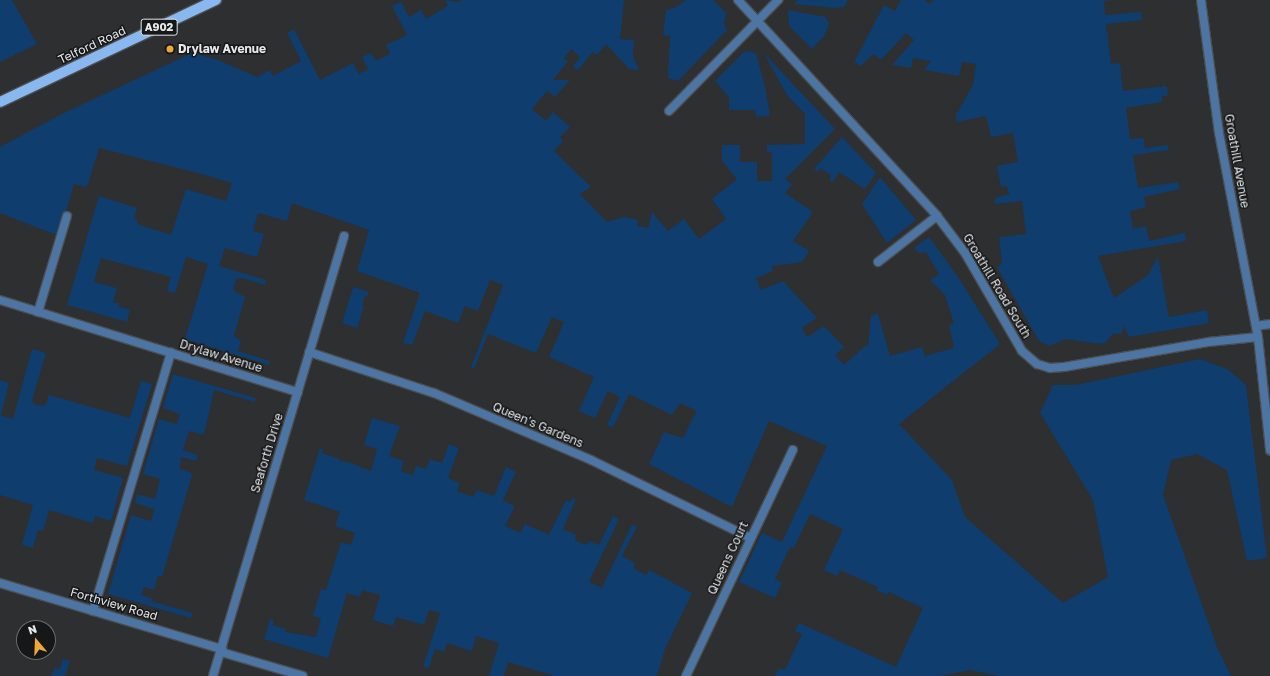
<!DOCTYPE html>
<html>
<head>
<meta charset="utf-8">
<style>
	body { margin:0 }
	#map { position:relative; width:1270px; height:676px; overflow:hidden; background:#2d2f31; font-family:"Golos Text",sans-serif }
	div>[style] { position:absolute }
	.green>* { inset:0; background:#0f3d6d }
	.roads { filter:drop-shadow(1px 0 #4b4d4e) drop-shadow(-1px 0 #4b4d4e) drop-shadow(0 1px #4b4d4e) drop-shadow(0 -1px #4b4d4e) }
	.service>* { height:8px; margin:-4px; padding:0 4px; transform-origin:4px; border-radius:4px; background:#4d75a3 }
	.minor>* { height:8px; margin:-4px; padding:0 4px; transform-origin:4px; border-radius:4px; background:#4d75a3 }
	.tertiary>* { height:8px; margin:-4px; padding:0 4px; transform-origin:4px; border-radius:4px; background:#4d75a3 }
	.primary>* { height:10px; margin:-5px; padding:0 5px; transform-origin:5px; border-radius:5px; background:#89b8f1 }
	.dots>* { width:11px; height:11px; translate:-50% -50%; box-sizing:border-box; border:2px solid #161718; border-radius:50% }
	span { translate:-50% -50%; white-space:nowrap; text-align:center; line-height:1.15; -webkit-text-stroke:3px #161718; paint-order:stroke }
	.shield-label span { padding:1px 3px; background:#161718; border:1px solid; border-radius:3px; -webkit-text-stroke-width:0 }
	.shield-label { font-size:11px; color:#e7e8e9; font-weight:700 }
	.street-label { font-size:12px; color:#e7e8e9 }
	.poi-label { font-size:12px; color:#e7e8e9; font-weight:700 }
	.left { translate:0 -50%; text-align:left }
	.north { position:absolute; left:16px; top:620px; width:40px; height:40px; box-sizing:border-box; background:#161718; border:1px solid #6a6b6c; border-radius:50%; rotate:341deg; font-size:11px; font-weight:700; line-height:16px; text-align:center; color:#e7e8e9 }
	.north::after { content:''; display:block; margin:auto; width:14px; height:18px; background:#eea73d; clip-path:polygon(50% 0,100% 100%,50% 72%,0 100%) }
</style>
</head>
<body>
<div id="map">
	<div class="green">
		<div style="clip-path:polygon(0 0,12px 0,37px 44px,0 62px)"></div>
		<div style="clip-path:polygon(445px 0,458px 2px,462px 0,624px 0,620px 39px,634px 40px,633px 56px,639px 70px,629px 69px,606px 44px,597px 55px,593px 52px,578px 70px,573px 66px,580px 57px,571px 49px,564px 58px,568px 61px,553px 80px,570px 80px,555px 97px,547px 91px,532px 109px,546px 121px,553px 112px,570px 127px,560px 137px,563px 141px,554px 151px,591px 187px,580px 194px,607px 222px,624px 217px,638px 220px,637px 226px,648px 228px,652px 212px,668px 231px,684px 219px,699px 239px,726px 219px,712px 199px,737px 179px,722px 161px,722px 145px,740px 145px,740px 162px,757px 162px,757px 181px,772px 181px,772px 152px,767px 152px,767px 145px,805px 144px,805px 114px,787px 95px,763px 52px,835px 129px,785px 179px,792px 184px,785px 193px,813px 212px,793px 241px,809px 251px,802px 262px,772px 266px,773px 271px,756px 278px,761px 290px,783px 281px,817px 318px,802px 328px,807px 337px,824px 326px,844px 347px,835px 355px,844px 365px,866px 345px,868px 347px,871px 316px,878px 314px,890px 356px,922px 347px,925px 356px,954px 348px,949px 325px,954px 324px,945px 295px,930px 280px,939px 274px,926px 252px,919px 253px,914px 248px,929px 237px,960px 280px,1000px 344px,899px 424px,952px 480px,965px 517px,1063px 603px,1108px 577px,1093px 500px,1040px 413px,1053px 385px,1076px 385px,1200px 359px,1227px 369px,1246px 385px,1267px 558px,1247px 561px,1227px 470px,1197px 454px,1171px 460px,1163px 495px,1217px 647px,1231px 676px,1000px 676px,970px 670px,940px 676px,775px 676px,779px 668px,785px 670px,802px 634px,795px 631px,799px 623px,896px 667px,923px 608px,889px 592px,887px 595px,876px 590px,878px 587px,840px 570px,837px 576px,824px 570px,843px 529px,810px 514px,794px 548px,790px 547px,775px 579px,782px 583px,775px 598px,739px 582px,762px 533px,782px 542px,827px 446px,769px 421px,732px 507px,649px 464px,665px 430px,666px 433px,683px 438px,696px 412px,695px 410px,680px 403px,672px 415px,629px 394px,613px 427px,607px 425px,620px 397px,608px 391px,595px 418px,579px 411px,594px 377px,549px 357px,564px 322px,552px 317px,536px 353px,488px 334px,474px 369px,471px 367px,503px 285px,490px 280px,478px 311px,465px 306px,458px 323px,425px 311px,412px 345px,403px 343px,420px 293px,357px 271px,369px 230px,292px 203px,287px 221px,258px 213px,253px 231px,264px 234px,257px 257px,225px 248px,219px 266px,266px 280px,265px 285px,242px 278px,236px 279px,233px 290px,245px 297px,234px 336px,241px 341px,238px 351px,270px 361px,269px 365px,185px 339px,208px 264px,186px 257px,175px 293px,167px 291px,171px 277px,101px 258px,94px 282px,117px 288px,113px 302px,119px 303px,119px 307px,130px 310px,127px 322px,67px 305px,99px 196px,137px 208px,134px 219px,138px 220px,137px 224px,171px 235px,186px 189px,226px 201px,232px 183px,198px 173px,99px 148px,87px 187px,74px 184px,59px 236px,0 213px,0 147px,66px 112px,192px 53px,218px 60px,257px 77px,270px 70px,273px 76px,301px 61px,287px 33px,294px 29px,320px 80px,353px 63px,359px 74px,368px 69px,362px 57px,371px 53px,376px 61px,390px 54px,386px 45px,407px 35px,392px 6px,401px 2px,409px 17px,421px 10px,426px 19px,448px 6px)"></div>
		<div style="clip-path:polygon(686px 0,713px 0,726px 13px,724px 24px,727px 30px,678px 81px,668px 78px,670px 36px,663px 35px,666px 10px,674px 8px)"></div>
		<div style="clip-path:polygon(798px 0,848px 0,844px 7px,836px 8px,794px 4px)"></div>
		<div style="clip-path:polygon(901px 0,924px 0,930px 4px,933px 0,1113px 0,1104px 1px,1105px 15px,1141px 12px,1142px 20px,1106px 24px,1111px 64px,1120px 63px,1123px 91px,1167px 86px,1168px 96px,1162px 96px,1162px 102px,1126px 108px,1130px 139px,1144px 138px,1145px 148px,1168px 145px,1169px 150px,1133px 155px,1138px 188px,1178px 182px,1180px 189px,1144px 197px,1146px 207px,1130px 211px,1133px 229px,1146px 226px,1149px 241px,1185px 233px,1186px 241px,1098px 256px,1114px 298px,1147px 276px,1158px 257px,1169px 317px,1207px 310px,1209px 323px,1129px 337px,1124px 326px,1122px 333px,1113px 334px,1105px 343px,1100px 344px,1066px 339px,1049px 346px,1039px 341px,997px 267px,1002px 264px,999px 237px,1026px 234px,1022px 201px,995px 204px,995px 198px,1009px 194px,1007px 186px,1001px 187px,997px 166px,1018px 162px,1013px 133px,991px 137px,986px 116px,957px 122px,956px 115px,973px 85px,976px 64px,962px 62px,959px 76px,924px 70px,931px 61px,913px 58px,911px 68px,892px 65px,914px 40px,906px 33px,881px 60px,873px 54px,861px 66px,854px 62px,884px 5px,895px 11px)"></div>
		<div style="clip-path:polygon(788px 10px,826px 17px,829px 24px,825px 35px,812px 49px,789px 26px)"></div>
		<div style="clip-path:polygon(745px 51px,756px 53px,765px 86px,770px 116px,756px 117px,755px 110px,729px 110px,729px 97px,715px 81px)"></div>
		<div style="clip-path:polygon(842px 137px,876px 173px,865px 189px,839px 172px,833px 182px,829px 180px,831px 175px,820px 168px,818px 172px,814px 169px)"></div>
		<div style="clip-path:polygon(880px 177px,916px 220px,887px 243px,862px 204px)"></div>
		<div style="clip-path:polygon(353px 287px,369px 292px,367px 297px,365px 296px,362px 305px,364px 306px,357px 328px,342px 323px)"></div>
		<div style="clip-path:polygon(32px 349px,46px 353px,32px 400px,34px 404px,42px 406px,46px 404px,49px 395px,130px 418px,141px 381px,152px 384px,127px 466px,97px 458px,94px 470px,123px 478px,111px 521px,95px 516px,93px 523px,49px 510px,43px 531px,38px 530px,33px 548px,22px 545px,33px 505px,0 495px,0 380px,9px 383px,1px 415px,13px 419px)"></div>
		<div style="clip-path:polygon(173px 374px,256px 398px,255px 402px,214px 390px,204px 435px,189px 431px,183px 450px,198px 455px,196px 461px,181px 457px,180px 469px,192px 473px,192px 475px,162px 577px,158px 576px,154px 590px,144px 587px,141px 595px,152px 598px,151px 601px,192px 613px,191px 618px,108px 594px,131px 515px,151px 521px,154px 509px,135px 503px,137px 494px,155px 499px,160px 479px,143px 474px,159px 419px,177px 424px,180px 414px,163px 408px)"></div>
		<div style="clip-path:polygon(372px 418px,400px 426px,389px 456px,404px 461px,401px 471px,413px 475px,416px 466px,426px 469px,430px 459px,442px 463px,449px 444px,459px 448px,448px 478px,460px 483px,457px 491px,473px 497px,477px 490px,494px 496px,506px 467px,516px 472px,503px 500px,515px 506px,505px 526px,520px 533px,525px 524px,549px 535px,566px 500px,570px 502px,572px 498px,576px 499px,563px 529px,576px 535px,575px 540px,586px 545px,589px 541px,599px 545px,613px 516px,619px 519px,589px 582px,602px 588px,632px 524px,637px 527px,622px 556px,635px 563px,633px 568px,646px 575px,649px 570px,692px 593px,665px 649px,657px 676px,555px 676px,508px 662px,504px 676px,489px 676px,499px 643px,476px 636px,472px 651px,447px 643px,444px 652px,435px 649px,429px 668px,423px 667px,440px 613px,429px 610px,424px 625px,396px 617px,393px 626px,373px 620px,380px 595px,362px 590px,360px 597px,347px 593px,328px 658px,264px 639px,270px 619px,274px 620px,272px 625px,286px 629px,285px 632px,316px 637px,321px 618px,313px 616px,321px 589px,326px 590px,341px 542px,351px 545px,355px 533px,335px 526px,340px 512px,304px 500px,320px 448px,323px 449px,322px 453px,340px 459px,339px 461px,348px 462px,371px 471px,377px 449px,364px 445px)"></div>
		<div style="clip-path:polygon(63px 659px,70px 661px,65px 676px,52px 676px,55px 668px,60px 669px)"></div>
	</div>
	<div class="roads">
		<div class="service">
			<div style="left:878px;top:262px;width:75px;rotate:-37.9deg"></div>
			<div style="left:38px;top:312px;width:100px;rotate:-73.2deg"></div>
			<div style="left:1256px;top:326px;width:14px;rotate:-8deg"></div>
			<div style="left:93px;top:611px;width:270px;rotate:-73.2deg"></div>
		</div>
		<div class="minor">
			<div style="left:738px;top:0;width:294px;rotate:47.3deg"></div>
			<div style="left:937px;top:216px;width:46px;rotate:52.9deg"></div>
			<div style="left:965px;top:253px;width:113px;rotate:59.8deg"></div>
			<div style="left:1022px;top:351px;width:20px;rotate:41deg"></div>
			<div style="left:1037px;top:364px;width:14px;rotate:17deg"></div>
			<div style="left:1050px;top:368px;width:14px;rotate:-4deg"></div>
			<div style="left:1064px;top:367px;width:146px;rotate:-9.8deg"></div>
			<div style="left:1208px;top:342px;width:50px;rotate:-5.7deg"></div>
			<div style="left:669px;top:111px;width:156px;rotate:-45.5deg"></div>
			<div style="left:0;top:300px;width:312px;rotate:17.2deg"></div>
			<div style="left:309px;top:352px;width:132px;rotate:18.2deg"></div>
			<div style="left:434px;top:393px;width:171px;rotate:23.1deg"></div>
			<div style="left:591px;top:460px;width:178px;rotate:26deg"></div>
			<div style="left:0;top:583px;width:232px;rotate:16.6deg"></div>
			<div style="left:221px;top:652px;width:85px;rotate:16.3deg"></div>
			<div style="left:213px;top:676px;width:459px;rotate:-73.4deg"></div>
			<div style="left:686px;top:676px;width:250px;rotate:-64.7deg"></div>
		</div>
		<div class="tertiary">
			<div style="left:1201px;top:0;width:134px;rotate:82.3deg"></div>
			<div style="left:1219px;top:133px;width:208px;rotate:79.2deg"></div>
			<div style="left:1258px;top:337px;width:114px;rotate:83.9deg"></div>
		</div>
		<div class="primary">
			<div style="left:0;top:102px;width:239px;rotate:-25.3deg"></div>
		</div>
	</div>
	<div class="dots">
		<div style="left:170px;top:49px;background:#eea73d"></div>
	</div>
	<div class="shield-label">
		<span style="left:159px;top:27px">A902</span>
	</div>
	<div class="street-label">
		<span style="left:92px;top:45px;rotate:-25deg">Telford Road</span>
		<span style="left:1237px;top:161px;rotate:80deg">Groathill Avenue</span>
		<span style="left:997px;top:286px;rotate:59deg">Groathill Road South</span>
		<span style="left:221px;top:356px;rotate:17deg">Drylaw Avenue</span>
		<span style="left:538px;top:425px;rotate:23deg">Queen's Gardens</span>
		<span style="left:267px;top:453px;rotate:-73deg">Seaforth Drive</span>
		<span style="left:728px;top:558px;rotate:-65deg">Queens Court</span>
		<span style="left:114px;top:604px;rotate:16deg">Forthview Road</span>
	</div>
	<div class="poi-label">
		<span class="left" style="left:178px;top:49px">Drylaw Avenue</span>
	</div>
	<div class="north">N</div>
</div>
</body>
</html>
